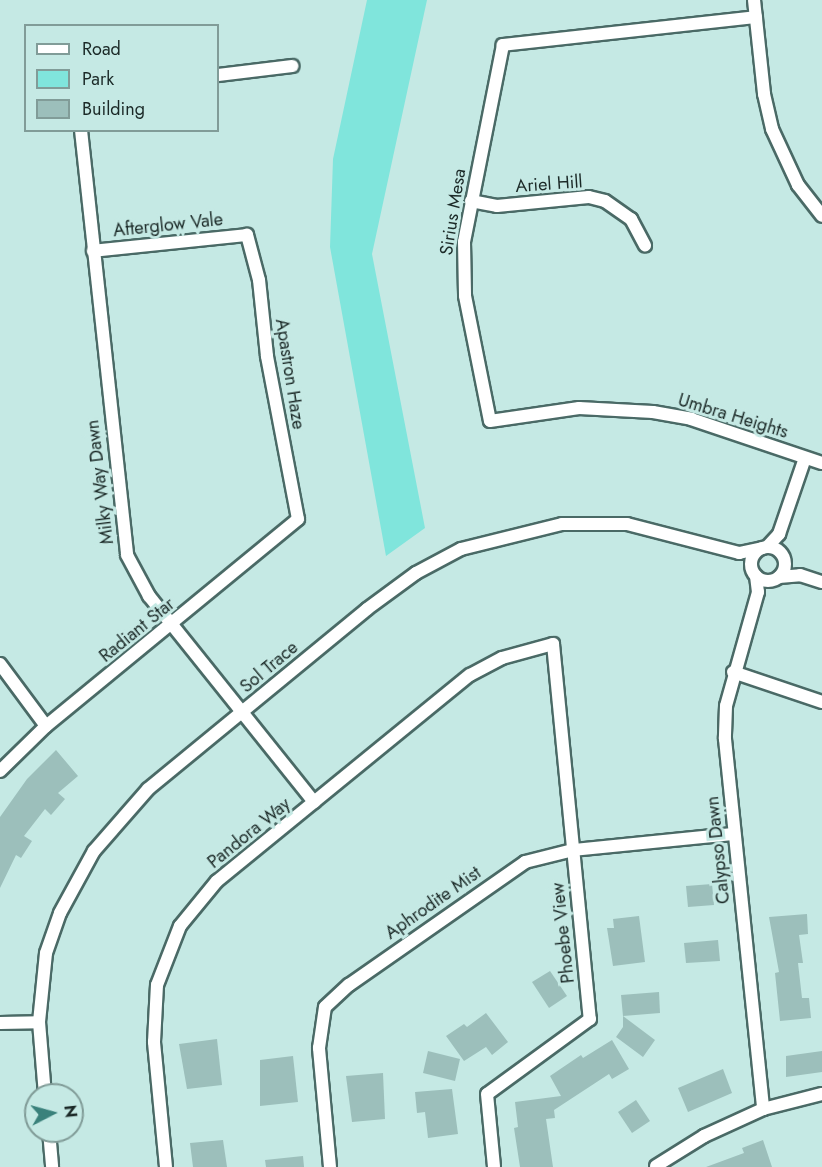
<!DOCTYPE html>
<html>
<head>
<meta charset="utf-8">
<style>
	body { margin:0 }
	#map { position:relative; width:822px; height:1167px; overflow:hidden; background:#c5e9e4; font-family:Jost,sans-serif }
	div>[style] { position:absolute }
	.green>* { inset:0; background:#80e5dc }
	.building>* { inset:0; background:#9cbfbb }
	.roads { filter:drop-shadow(2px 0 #4a6a66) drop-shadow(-2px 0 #4a6a66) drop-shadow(0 2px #4a6a66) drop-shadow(0 -2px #4a6a66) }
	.street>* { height:12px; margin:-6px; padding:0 6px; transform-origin:6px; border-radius:6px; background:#fff }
	.street>.ring { margin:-6px; padding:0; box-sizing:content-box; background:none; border:12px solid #fff; border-radius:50% }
	span { translate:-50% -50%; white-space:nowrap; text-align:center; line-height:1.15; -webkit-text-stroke:6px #c5e9e4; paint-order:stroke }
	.street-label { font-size:18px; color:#1b2927 }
	.legend { position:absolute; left:24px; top:24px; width:195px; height:108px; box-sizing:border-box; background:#c5e9e4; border:2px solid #819c98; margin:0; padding:8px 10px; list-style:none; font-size:18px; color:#1b2927 }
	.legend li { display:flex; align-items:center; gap:12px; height:30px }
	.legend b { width:30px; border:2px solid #819c98 }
	.north { position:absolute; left:24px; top:1083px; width:60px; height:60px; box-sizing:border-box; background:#c5e9e4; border:2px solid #819c98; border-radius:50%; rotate:84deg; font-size:16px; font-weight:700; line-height:24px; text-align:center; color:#1b2927 }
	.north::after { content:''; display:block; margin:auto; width:21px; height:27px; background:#3a817b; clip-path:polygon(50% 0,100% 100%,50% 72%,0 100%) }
</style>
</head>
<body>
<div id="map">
	<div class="green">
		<div style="clip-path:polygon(367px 0,427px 0,372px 254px,425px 528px,386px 556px,330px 247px,333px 159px)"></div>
	</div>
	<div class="building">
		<div style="clip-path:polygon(56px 750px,78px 776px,58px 793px,65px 799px,51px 815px,45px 809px,24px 836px,32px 841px,21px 858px,16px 855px,0 888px,0 817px,27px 779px)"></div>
		<div style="clip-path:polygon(712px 884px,714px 905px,688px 907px,686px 886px)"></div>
		<div style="clip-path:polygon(807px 914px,808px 934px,799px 935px,803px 963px,798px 963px,802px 998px,809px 998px,811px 1018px,780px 1021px,775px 973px,779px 972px,769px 917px)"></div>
		<div style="clip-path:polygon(639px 916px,645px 962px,613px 966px,607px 928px,614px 928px,613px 919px)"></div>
		<div style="clip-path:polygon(718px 940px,720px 961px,686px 963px,684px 943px)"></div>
		<div style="clip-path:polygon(550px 971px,567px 996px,549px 1008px,532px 982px)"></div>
		<div style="clip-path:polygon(659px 992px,660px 1013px,623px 1016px,621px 995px)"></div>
		<div style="clip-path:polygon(486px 1013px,508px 1042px,492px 1055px,486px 1047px,464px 1061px,446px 1036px,464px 1024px,467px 1027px)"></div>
		<div style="clip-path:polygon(623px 1016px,655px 1040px,643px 1057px,616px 1037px,623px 1027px)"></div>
		<div style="clip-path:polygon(217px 1039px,222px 1085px,187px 1089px,179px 1044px)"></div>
		<div style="clip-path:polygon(612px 1040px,629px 1069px,612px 1079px,609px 1074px,554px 1110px,555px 1118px,546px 1119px,553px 1167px,520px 1167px,514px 1128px,518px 1127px,515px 1102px,561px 1096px,550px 1076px,581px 1055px,583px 1058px)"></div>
		<div style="clip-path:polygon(428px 1051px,460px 1059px,455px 1081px,423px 1073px)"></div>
		<div style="clip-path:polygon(822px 1051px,822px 1072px,786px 1077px,786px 1056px)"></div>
		<div style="clip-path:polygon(293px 1056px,298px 1102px,260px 1106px,260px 1060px)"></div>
		<div style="clip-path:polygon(723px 1069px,732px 1093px,688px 1112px,678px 1088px)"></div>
		<div style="clip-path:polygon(383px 1073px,385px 1119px,352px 1122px,346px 1076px)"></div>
		<div style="clip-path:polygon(452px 1089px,458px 1134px,428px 1138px,425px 1112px,417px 1113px,415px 1092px)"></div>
		<div style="clip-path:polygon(636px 1100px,650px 1121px,632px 1133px,618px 1112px)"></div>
		<div style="clip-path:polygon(223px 1140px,227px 1167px,193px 1167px,190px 1143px)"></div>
		<div style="clip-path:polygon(763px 1140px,772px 1167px,706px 1167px,744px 1153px,742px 1148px)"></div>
		<div style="clip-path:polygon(303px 1156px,304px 1167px,266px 1167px,265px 1160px)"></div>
	</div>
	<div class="roads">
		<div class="street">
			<div style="left:754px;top:0;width:95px;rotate:83.9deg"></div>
			<div style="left:764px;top:94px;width:36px;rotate:77deg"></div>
			<div style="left:772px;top:129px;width:62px;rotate:65.1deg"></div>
			<div style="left:798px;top:185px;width:39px;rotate:52deg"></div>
			<div style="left:756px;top:17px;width:255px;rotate:173.7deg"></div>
			<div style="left:503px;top:45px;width:201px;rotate:101.2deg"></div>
			<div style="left:464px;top:242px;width:54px;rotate:88.9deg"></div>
			<div style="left:465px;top:296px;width:127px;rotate:78.7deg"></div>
			<div style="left:490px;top:421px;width:90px;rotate:-8.3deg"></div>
			<div style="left:579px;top:408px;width:74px;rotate:3.1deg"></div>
			<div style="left:653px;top:412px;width:39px;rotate:10deg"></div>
			<div style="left:691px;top:419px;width:138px;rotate:18.6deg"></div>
			<div style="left:218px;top:75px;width:75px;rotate:-6.9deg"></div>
			<div style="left:81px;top:130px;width:427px;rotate:83.8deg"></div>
			<div style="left:127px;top:555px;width:47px;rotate:61.8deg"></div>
			<div style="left:149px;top:596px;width:264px;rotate:51.3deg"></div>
			<div style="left:471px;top:201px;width:26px;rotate:11deg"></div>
			<div style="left:497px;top:206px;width:92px;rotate:-5.6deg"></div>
			<div style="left:589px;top:197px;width:16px;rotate:14deg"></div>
			<div style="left:605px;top:201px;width:32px;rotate:35deg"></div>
			<div style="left:631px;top:219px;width:30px;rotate:62deg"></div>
			<div style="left:767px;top:547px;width:18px;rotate:-47deg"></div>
			<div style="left:779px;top:534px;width:80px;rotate:-71.1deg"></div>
			<div class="ring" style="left:751px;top:547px;width:22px;height:22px"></div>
			<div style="left:756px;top:576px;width:16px;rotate:83deg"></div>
			<div style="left:758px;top:592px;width:118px;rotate:105.7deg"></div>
			<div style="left:726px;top:706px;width:33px;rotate:92deg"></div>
			<div style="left:725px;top:739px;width:372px;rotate:84.1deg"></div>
			<div style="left:779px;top:577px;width:21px;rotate:-5deg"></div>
			<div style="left:800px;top:575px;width:23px;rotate:18deg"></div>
			<div style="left:0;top:664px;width:77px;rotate:53.4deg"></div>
			<div style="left:733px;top:672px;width:94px;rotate:18.6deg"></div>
			<div style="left:0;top:771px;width:64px;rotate:-44.4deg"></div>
			<div style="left:46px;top:726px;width:326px;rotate:-39.4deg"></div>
			<div style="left:298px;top:519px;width:166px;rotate:-100.8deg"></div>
			<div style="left:267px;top:356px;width:76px;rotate:-96deg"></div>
			<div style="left:259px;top:280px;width:47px;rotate:-104.9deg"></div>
			<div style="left:247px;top:235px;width:155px;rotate:174.1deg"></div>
			<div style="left:0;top:1023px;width:39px;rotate:-1deg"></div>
			<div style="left:45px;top:1095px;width:73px;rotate:-94.7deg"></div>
			<div style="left:39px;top:1022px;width:69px;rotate:-84.2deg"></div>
			<div style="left:46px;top:953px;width:42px;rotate:-70.7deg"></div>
			<div style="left:60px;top:913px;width:71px;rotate:-61.3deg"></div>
			<div style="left:94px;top:851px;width:82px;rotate:-48.9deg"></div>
			<div style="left:148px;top:789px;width:283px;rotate:-39.4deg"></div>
			<div style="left:367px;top:609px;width:61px;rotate:-36.3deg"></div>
			<div style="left:416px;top:573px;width:51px;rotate:-28.1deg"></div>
			<div style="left:461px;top:549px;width:104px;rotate:-13.9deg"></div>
			<div style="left:562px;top:524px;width:65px"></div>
			<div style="left:627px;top:524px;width:116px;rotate:14.5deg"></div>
			<div style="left:739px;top:553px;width:24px;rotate:-12deg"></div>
			<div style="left:49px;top:1131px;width:36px;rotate:85deg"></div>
			<div style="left:656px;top:1166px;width:57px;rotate:-32deg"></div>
			<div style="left:704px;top:1136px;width:65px;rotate:-24.6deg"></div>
			<div style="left:763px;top:1109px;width:61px;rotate:-14.3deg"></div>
			<div style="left:166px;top:1167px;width:126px;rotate:-95.5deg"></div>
			<div style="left:154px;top:1042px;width:57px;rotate:-87deg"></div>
			<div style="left:157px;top:985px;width:63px;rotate:-68.7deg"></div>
			<div style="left:180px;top:926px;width:58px;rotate:-50.6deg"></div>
			<div style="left:217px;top:881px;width:326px;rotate:-39.2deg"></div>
			<div style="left:470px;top:675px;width:36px;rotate:-28deg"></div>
			<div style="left:502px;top:658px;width:53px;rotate:-15.4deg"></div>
			<div style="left:553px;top:644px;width:377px;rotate:84.4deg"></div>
			<div style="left:590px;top:1019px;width:127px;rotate:143.9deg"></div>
			<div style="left:487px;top:1094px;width:73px;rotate:84.5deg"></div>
			<div style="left:330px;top:1167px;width:120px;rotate:-95.3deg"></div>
			<div style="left:319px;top:1048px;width:41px;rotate:-81.7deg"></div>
			<div style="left:325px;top:1007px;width:33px;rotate:-43deg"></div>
			<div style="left:349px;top:985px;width:215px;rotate:-34.9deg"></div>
			<div style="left:525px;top:862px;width:49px;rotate:-14deg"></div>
			<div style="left:573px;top:850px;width:162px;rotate:-5.7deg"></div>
		</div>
	</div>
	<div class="street-label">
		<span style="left:549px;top:184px;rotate:-4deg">Ariel Hill</span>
		<span style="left:453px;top:212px;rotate:-81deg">Sirius Mesa</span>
		<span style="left:168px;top:225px;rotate:-6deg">Afterglow Vale</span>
		<span style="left:290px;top:374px;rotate:81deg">Apastron Haze</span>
		<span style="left:733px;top:416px;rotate:17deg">Umbra Heights</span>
		<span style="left:100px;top:482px;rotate:-97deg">Milky Way Dawn</span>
		<span style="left:137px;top:630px;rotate:-39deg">Radiant Star</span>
		<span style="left:269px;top:667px;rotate:-40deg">Sol Trace</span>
		<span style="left:249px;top:833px;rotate:-39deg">Pandora Way</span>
		<span style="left:718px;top:850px;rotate:-96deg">Calypso Dawn</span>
		<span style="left:433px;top:903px;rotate:-35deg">Aphrodite Mist</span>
		<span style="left:563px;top:933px;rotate:-96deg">Phoebe View</span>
	</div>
	<ul class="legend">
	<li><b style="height:8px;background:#fff"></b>Road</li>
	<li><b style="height:16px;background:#80e5dc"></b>Park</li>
	<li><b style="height:16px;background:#9cbfbb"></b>Building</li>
	</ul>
	<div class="north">N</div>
</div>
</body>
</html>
